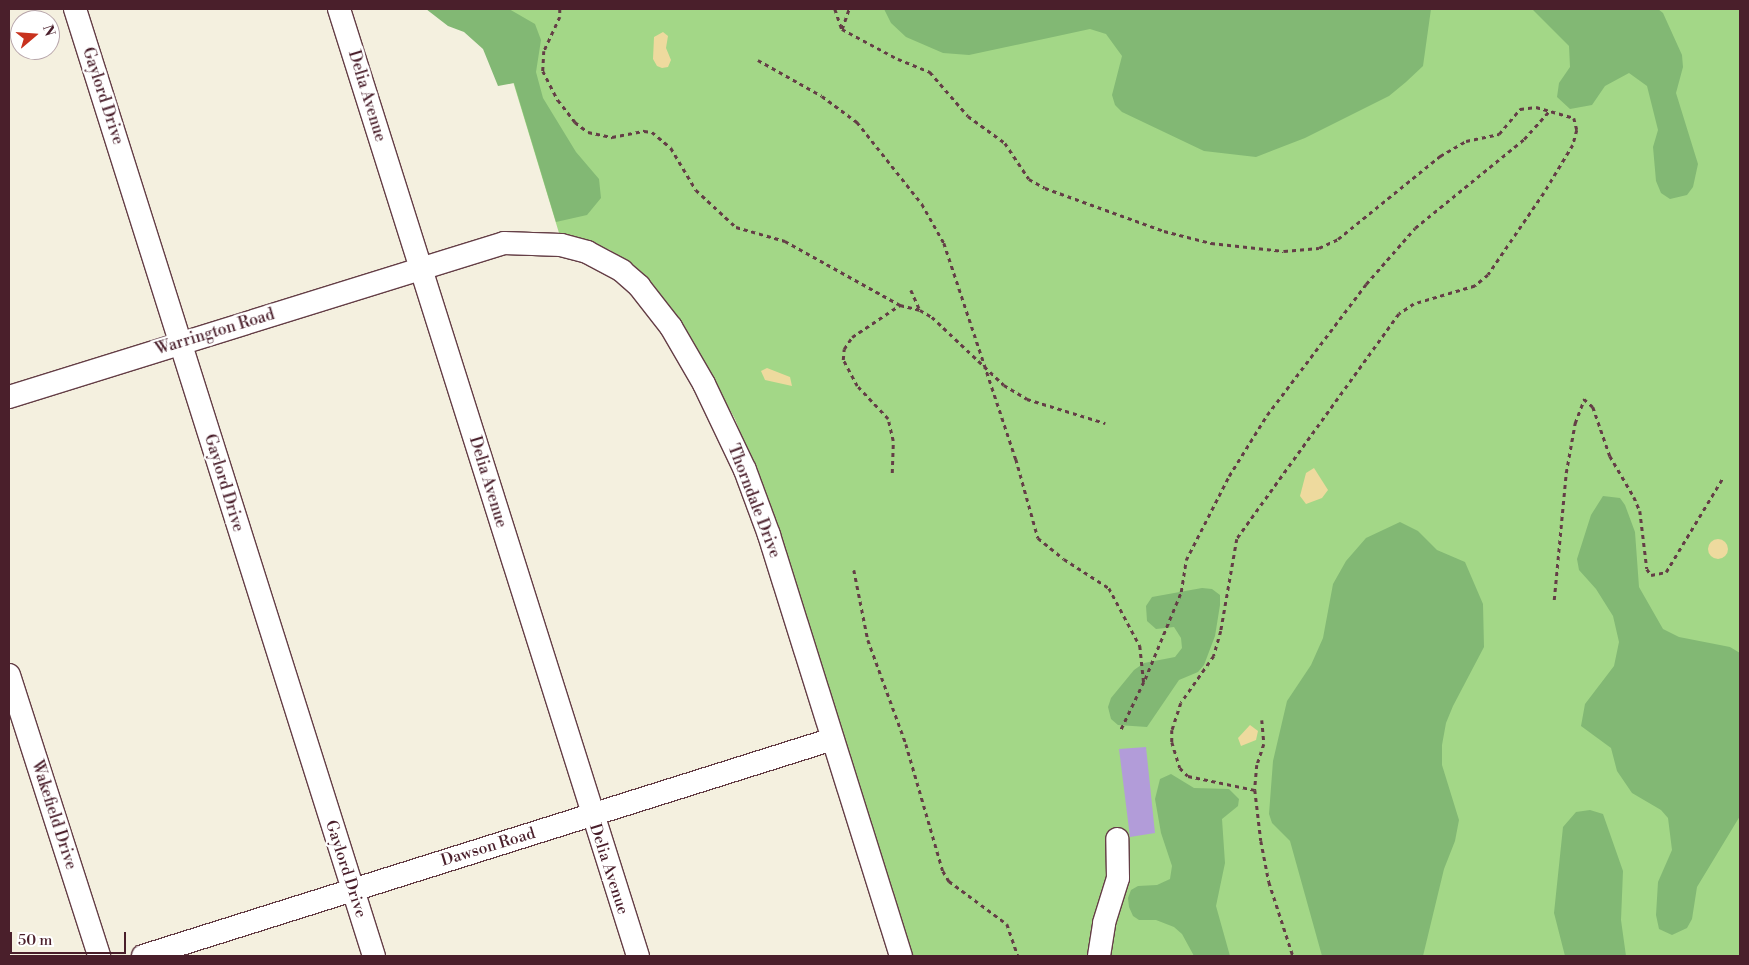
<!DOCTYPE html>
<html>
<head>
<meta charset="utf-8">
<style>
	body { margin:0 }
	#map { position:relative; width:1749px; height:965px; overflow:hidden; background:#f4f0df; font-family:"Libre Bodoni",serif }
	div>[style] { position:absolute }
	.green>* { inset:0; background:#a3d787 }
	.forest>* { inset:0; background:#82b874 }
	.sand>* { inset:0; background:#eeda9e }
	.round { border-radius:50% }
	.building>* { inset:0; background:#b29cd9 }
	.path>* { height:2.5px; margin-top:-1.25px; transform-origin:0; background:repeating-linear-gradient(90deg,#643e46 0 4px,transparent 0 8px) }
	.roads { filter:drop-shadow(1px 0 #643e46) drop-shadow(-1px 0 #643e46) drop-shadow(0 1px #643e46) drop-shadow(0 -1px #643e46) }
	.minor>* { height:22px; margin:-11px; padding:0 11px; transform-origin:11px; border-radius:11px; background:#fff }
	span { translate:-50% -50%; white-space:nowrap; text-align:center; line-height:1.15; -webkit-text-stroke:4.5px #fff; paint-order:stroke }
	.street-label { font-size:16px; color:#4a1f2b }
	.frame { position:absolute; inset:0; border:10px solid #4a1f2b; pointer-events:none }
	.north { position:absolute; left:10px; top:10px; width:50px; height:50px; box-sizing:border-box; background:#fff; border:1px solid #b7a5aa; border-radius:50%; rotate:72deg; font-size:14px; font-weight:700; line-height:20px; text-align:center; color:#4a1f2b }
	.north::after { content:''; display:block; margin:auto; width:18px; height:22px; background:#c8321e; clip-path:polygon(50% 0,100% 100%,50% 72%,0 100%) }
	.scale { position:absolute; left:10px; top:932px; width:116px; height:22px; box-sizing:border-box; border:2px solid #4a1f2b; border-top:0; padding-left:6px; font-size:15px; line-height:18px; white-space:nowrap; color:#4a1f2b; -webkit-text-stroke:4px #fff; paint-order:stroke }
</style>
</head>
<body>
<div id="map">
	<div class="green">
		<div style="clip-path:polygon(491px 9px,1740px 9px,1740px 956px,912px 956px,780px 535px,735px 419px,680px 321px,651px 282px,610px 250px,559px 233px)"></div>
	</div>
	<div class="forest">
		<div style="clip-path:polygon(426px 9px,509px 9px,535px 24px,541px 40px,536px 72px,543px 98px,576px 152px,599px 179px,601px 198px,587px 215px,556px 222px,514px 83px,498px 86px,483px 49px,464px 32px,448px 26px)"></div>
		<div style="clip-path:polygon(884px 9px,1431px 9px,1423px 66px,1406px 82px,1389px 96px,1305px 138px,1256px 157px,1204px 151px,1122px 112px,1115px 105px,1112px 95px,1122px 56px,1106px 34px,1090px 29px,969px 55px,943px 53px,906px 37px,891px 23px)"></div>
		<div style="clip-path:polygon(1532px 9px,1658px 9px,1663px 13px,1682px 55px,1683px 67px,1676px 93px,1698px 164px,1693px 187px,1687px 195px,1670px 199px,1661px 193px,1656px 181px,1653px 147px,1658px 130px,1647px 86px,1629px 73px,1605px 86px,1592px 105px,1570px 109px,1557px 97px,1559px 83px,1570px 67px,1569px 46px)"></div>
		<div style="clip-path:polygon(1603px 496px,1620px 498px,1625px 505px,1635px 532px,1639px 587px,1663px 629px,1679px 637px,1730px 647px,1740px 653px,1740px 816px,1697px 887px,1692px 919px,1687px 928px,1672px 935px,1659px 929px,1656px 915px,1658px 882px,1672px 850px,1668px 818px,1661px 810px,1632px 793px,1617px 771px,1611px 748px,1581px 726px,1585px 704px,1614px 666px,1619px 642px,1613px 616px,1596px 589px,1579px 570px,1577px 559px,1591px 515px)"></div>
		<div style="clip-path:polygon(1400px 522px,1418px 531px,1437px 550px,1465px 562px,1483px 604px,1484px 647px,1453px 706px,1446px 723px,1442px 745px,1442px 765px,1459px 820px,1455px 841px,1444px 869px,1423px 956px,1322px 956px,1290px 841px,1272px 823px,1269px 814px,1273px 761px,1287px 701px,1311px 665px,1323px 638px,1333px 584px,1346px 561px,1366px 538px)"></div>
		<div style="clip-path:polygon(1202px 588px,1212px 589px,1220px 595px,1220px 605px,1215px 636px,1204px 665px,1198px 672px,1179px 680px,1147px 727px,1118px 725px,1111px 719px,1108px 707px,1111px 698px,1134px 670px,1144px 663px,1175px 657px,1182px 648px,1181px 638px,1174px 627px,1156px 629px,1147px 621px,1146px 606px,1152px 597px)"></div>
		<div style="clip-path:polygon(1171px 774px,1194px 788px,1229px 789px,1239px 799px,1238px 806px,1222px 819px,1225px 863px,1216px 906px,1230px 956px,1194px 956px,1182px 934px,1174px 927px,1156px 920px,1139px 920px,1133px 916px,1129px 907px,1128px 898px,1131px 890px,1138px 886px,1157px 885px,1170px 879px,1172px 866px,1161px 833px,1155px 799px,1160px 779px)"></div>
		<div style="clip-path:polygon(1590px 810px,1603px 814px,1623px 871px,1621px 920px,1626px 956px,1565px 956px,1554px 913px,1563px 827px,1576px 812px)"></div>
	</div>
	<div class="sand">
		<div style="clip-path:polygon(663px 32px,668px 36px,666px 48px,671px 60px,668px 67px,662px 68px,657px 66px,653px 59px,654px 37px)"></div>
		<div style="clip-path:polygon(767px 368px,790px 377px,792px 386px,765px 380px,761px 371px)"></div>
		<div style="clip-path:polygon(1314px 468px,1328px 490px,1322px 498px,1306px 504px,1300px 496px,1306px 473px)"></div>
		<div class="round" style="left:1708px;top:539px;width:20px;height:20px"></div>
		<div style="clip-path:polygon(1250px 725px,1258px 731px,1256px 740px,1241px 746px,1238px 738px)"></div>
	</div>
	<div class="building">
		<div style="clip-path:polygon(1146px 747px,1155px 833px,1130px 837px,1119px 749px)"></div>
	</div>
	<div class="path">
		<div style="left:560px;top:9px;width:8px;rotate:90deg"></div>
		<div style="left:560px;top:17px;width:38px;rotate:115deg"></div>
		<div style="left:544px;top:51px;width:20px;rotate:93deg"></div>
		<div style="left:543px;top:71px;width:33px;rotate:63deg"></div>
		<div style="left:558px;top:100px;width:28px;rotate:52deg"></div>
		<div style="left:575px;top:122px;width:16px;rotate:38deg"></div>
		<div style="left:588px;top:132px;width:25px;rotate:12deg"></div>
		<div style="left:612px;top:137px;width:33px;rotate:-11deg"></div>
		<div style="left:644px;top:131px;width:8px;rotate:7deg"></div>
		<div style="left:652px;top:132px;width:25px;rotate:40deg"></div>
		<div style="left:671px;top:148px;width:49px;rotate:59.2deg"></div>
		<div style="left:696px;top:190px;width:54px;rotate:42.8deg"></div>
		<div style="left:736px;top:227px;width:51px;rotate:15.9deg"></div>
		<div style="left:785px;top:241px;width:132px;rotate:29.1deg"></div>
		<div style="left:900px;top:305px;width:21px;rotate:14deg"></div>
		<div style="left:920px;top:310px;width:14px;rotate:30deg"></div>
		<div style="left:932px;top:317px;width:99px;rotate:43.4deg"></div>
		<div style="left:1004px;top:385px;width:27px;rotate:31deg"></div>
		<div style="left:1027px;top:399px;width:82px;rotate:17.1deg"></div>
		<div style="left:835px;top:9px;width:21px;rotate:71deg"></div>
		<div style="left:842px;top:29px;width:21px;rotate:-71deg"></div>
		<div style="left:842px;top:29px;width:64px;rotate:28.2deg"></div>
		<div style="left:898px;top:59px;width:35px;rotate:22deg"></div>
		<div style="left:930px;top:72px;width:58px;rotate:49.2deg"></div>
		<div style="left:968px;top:116px;width:46px;rotate:36.1deg"></div>
		<div style="left:1005px;top:143px;width:43px;rotate:56.3deg"></div>
		<div style="left:1029px;top:179px;width:18px;rotate:29deg"></div>
		<div style="left:1045px;top:188px;width:127px;rotate:19.9deg"></div>
		<div style="left:1164px;top:231px;width:49px;rotate:14.3deg"></div>
		<div style="left:1211px;top:243px;width:73px;rotate:6.3deg"></div>
		<div style="left:1284px;top:251px;width:35px;rotate:-5deg"></div>
		<div style="left:1319px;top:248px;width:21px;rotate:-25deg"></div>
		<div style="left:1338px;top:239px;width:132px;rotate:-39.1deg"></div>
		<div style="left:1440px;top:156px;width:30px;rotate:-30deg"></div>
		<div style="left:1466px;top:141px;width:34px;rotate:-12deg"></div>
		<div style="left:1499px;top:134px;width:33px;rotate:-50deg"></div>
		<div style="left:1520px;top:109px;width:16px;rotate:-7deg"></div>
		<div style="left:1536px;top:107px;width:40px;rotate:16deg"></div>
		<div style="left:1574px;top:118px;width:12px;rotate:76deg"></div>
		<div style="left:1577px;top:130px;width:16px;rotate:105deg"></div>
		<div style="left:1573px;top:145px;width:56px;rotate:121.1deg"></div>
		<div style="left:1544px;top:193px;width:99px;rotate:124.3deg"></div>
		<div style="left:1488px;top:275px;width:17px;rotate:140deg"></div>
		<div style="left:1475px;top:286px;width:64px;rotate:163.6deg"></div>
		<div style="left:1414px;top:304px;width:18px;rotate:146deg"></div>
		<div style="left:1399px;top:314px;width:277px;rotate:125.8deg"></div>
		<div style="left:1237px;top:539px;width:93px;rotate:99.9deg"></div>
		<div style="left:1221px;top:631px;width:26px;rotate:106deg"></div>
		<div style="left:1214px;top:656px;width:57px;rotate:125.1deg"></div>
		<div style="left:1181px;top:703px;width:28px;rotate:108deg"></div>
		<div style="left:1172px;top:730px;width:12px;rotate:90deg"></div>
		<div style="left:1172px;top:742px;width:27px;rotate:73deg"></div>
		<div style="left:1180px;top:768px;width:11px;rotate:45deg"></div>
		<div style="left:1188px;top:776px;width:68px;rotate:11.8deg"></div>
		<div style="left:758px;top:60px;width:73px;rotate:29.4deg"></div>
		<div style="left:822px;top:96px;width:44px;rotate:36.6deg"></div>
		<div style="left:857px;top:122px;width:105px;rotate:51.6deg"></div>
		<div style="left:922px;top:204px;width:45px;rotate:60.6deg"></div>
		<div style="left:944px;top:243px;width:228px;rotate:71.6deg"></div>
		<div style="left:1016px;top:459px;width:82px;rotate:74.4deg"></div>
		<div style="left:1038px;top:538px;width:33px;rotate:39deg"></div>
		<div style="left:1064px;top:559px;width:54px;rotate:32.8deg"></div>
		<div style="left:1109px;top:588px;width:66px;rotate:61.9deg"></div>
		<div style="left:1140px;top:646px;width:36px;rotate:84deg"></div>
		<div style="left:1144px;top:682px;width:55px;rotate:115.6deg"></div>
		<div style="left:911px;top:290px;width:22px;rotate:66deg"></div>
		<div style="left:892px;top:473px;width:32px;rotate:-88deg"></div>
		<div style="left:893px;top:441px;width:23px;rotate:-103deg"></div>
		<div style="left:888px;top:419px;width:45px;rotate:-133.2deg"></div>
		<div style="left:857px;top:386px;width:30px;rotate:-118deg"></div>
		<div style="left:843px;top:360px;width:11px;rotate:-85deg"></div>
		<div style="left:844px;top:349px;width:14px;rotate:-56deg"></div>
		<div style="left:852px;top:337px;width:58px;rotate:-33.7deg"></div>
		<div style="left:854px;top:570px;width:71px;rotate:78.7deg"></div>
		<div style="left:868px;top:640px;width:111px;rotate:69.9deg"></div>
		<div style="left:906px;top:744px;width:132px;rotate:73.8deg"></div>
		<div style="left:943px;top:871px;width:12px;rotate:59deg"></div>
		<div style="left:949px;top:881px;width:72px;rotate:36.6deg"></div>
		<div style="left:1007px;top:924px;width:34px;rotate:71deg"></div>
		<div style="left:1554px;top:600px;width:128px;rotate:-84.6deg"></div>
		<div style="left:1566px;top:473px;width:51px;rotate:-79.8deg"></div>
		<div style="left:1575px;top:423px;width:26px;rotate:-69deg"></div>
		<div style="left:1584px;top:399px;width:12px;rotate:42deg"></div>
		<div style="left:1593px;top:407px;width:52px;rotate:70.9deg"></div>
		<div style="left:1610px;top:456px;width:48px;rotate:59.7deg"></div>
		<div style="left:1634px;top:497px;width:15px;rotate:67deg"></div>
		<div style="left:1640px;top:511px;width:58px;rotate:83.1deg"></div>
		<div style="left:1647px;top:569px;width:7px;rotate:56deg"></div>
		<div style="left:1651px;top:575px;width:15px;rotate:-11deg"></div>
		<div style="left:1666px;top:572px;width:109px;rotate:-58.9deg"></div>
		<div style="left:1145px;top:679px;width:94px;rotate:-67.5deg"></div>
		<div style="left:1181px;top:592px;width:32px;rotate:-81deg"></div>
		<div style="left:1186px;top:560px;width:94px;rotate:-62.9deg"></div>
		<div style="left:1229px;top:476px;width:72px;rotate:-58.1deg"></div>
		<div style="left:1267px;top:415px;width:164px;rotate:-52.9deg"></div>
		<div style="left:1366px;top:284px;width:74px;rotate:-48.8deg"></div>
		<div style="left:1415px;top:228px;width:141px;rotate:-39.2deg"></div>
		<div style="left:1524px;top:139px;width:38px;rotate:-48deg"></div>
		<div style="left:1262px;top:720px;width:24px;rotate:85deg"></div>
		<div style="left:1264px;top:744px;width:22px;rotate:108deg"></div>
		<div style="left:1257px;top:765px;width:25px;rotate:95deg"></div>
		<div style="left:1255px;top:790px;width:51px;rotate:83.3deg"></div>
		<div style="left:1261px;top:841px;width:42px;rotate:79deg"></div>
		<div style="left:1269px;top:882px;width:78px;rotate:72deg"></div>
	</div>
	<div class="roads">
		<div class="minor">
			<div style="left:75px;top:9px;width:993px;rotate:72.48deg"></div>
			<div style="left:339px;top:9px;width:993px;rotate:72.48deg"></div>
			<div style="left:9px;top:397px;width:518px;rotate:-17.28deg"></div>
			<div style="left:504px;top:243px;width:57px;rotate:2deg"></div>
			<div style="left:561px;top:245px;width:27px;rotate:15deg"></div>
			<div style="left:587px;top:252px;width:40px;rotate:28deg"></div>
			<div style="left:622px;top:271px;width:23px;rotate:41deg"></div>
			<div style="left:639px;top:286px;width:52px;rotate:52deg"></div>
			<div style="left:671px;top:327px;width:66px;rotate:59.9deg"></div>
			<div style="left:704px;top:384px;width:95px;rotate:64.5deg"></div>
			<div style="left:745px;top:470px;width:69px;rotate:69.7deg"></div>
			<div style="left:769px;top:535px;width:441px;rotate:72.6deg"></div>
			<div style="left:9px;top:675px;width:295px;rotate:72.2deg"></div>
			<div style="left:143px;top:956px;width:723px;rotate:-17.46deg"></div>
			<div style="left:1099px;top:956px;width:33px;rotate:-81deg"></div>
			<div style="left:1104px;top:923px;width:47px;rotate:-72.7deg"></div>
			<div style="left:1118px;top:878px;width:39px;rotate:-91deg"></div>
		</div>
	</div>
	<div class="street-label">
		<span style="left:103px;top:96px;rotate:72deg">Gaylord Drive</span>
		<span style="left:367px;top:96px;rotate:73deg">Delia Avenue</span>
		<span style="left:215px;top:332px;rotate:-17deg">Warrington Road</span>
		<span style="left:488px;top:482px;rotate:73deg">Delia Avenue</span>
		<span style="left:224px;top:483px;rotate:73deg">Gaylord Drive</span>
		<span style="left:754px;top:501px;rotate:69deg">Thorndale Drive</span>
		<span style="left:54px;top:815px;rotate:72deg">Wakefield Drive</span>
		<span style="left:488px;top:847px;rotate:-17deg">Dawson Road</span>
		<span style="left:346px;top:869px;rotate:72deg">Gaylord Drive</span>
		<span style="left:609px;top:869px;rotate:72deg">Delia Avenue</span>
	</div>
	<div class="frame"></div>
	<div class="north">N</div>
	<div class="scale">50 m</div>
</div>
</body>
</html>
